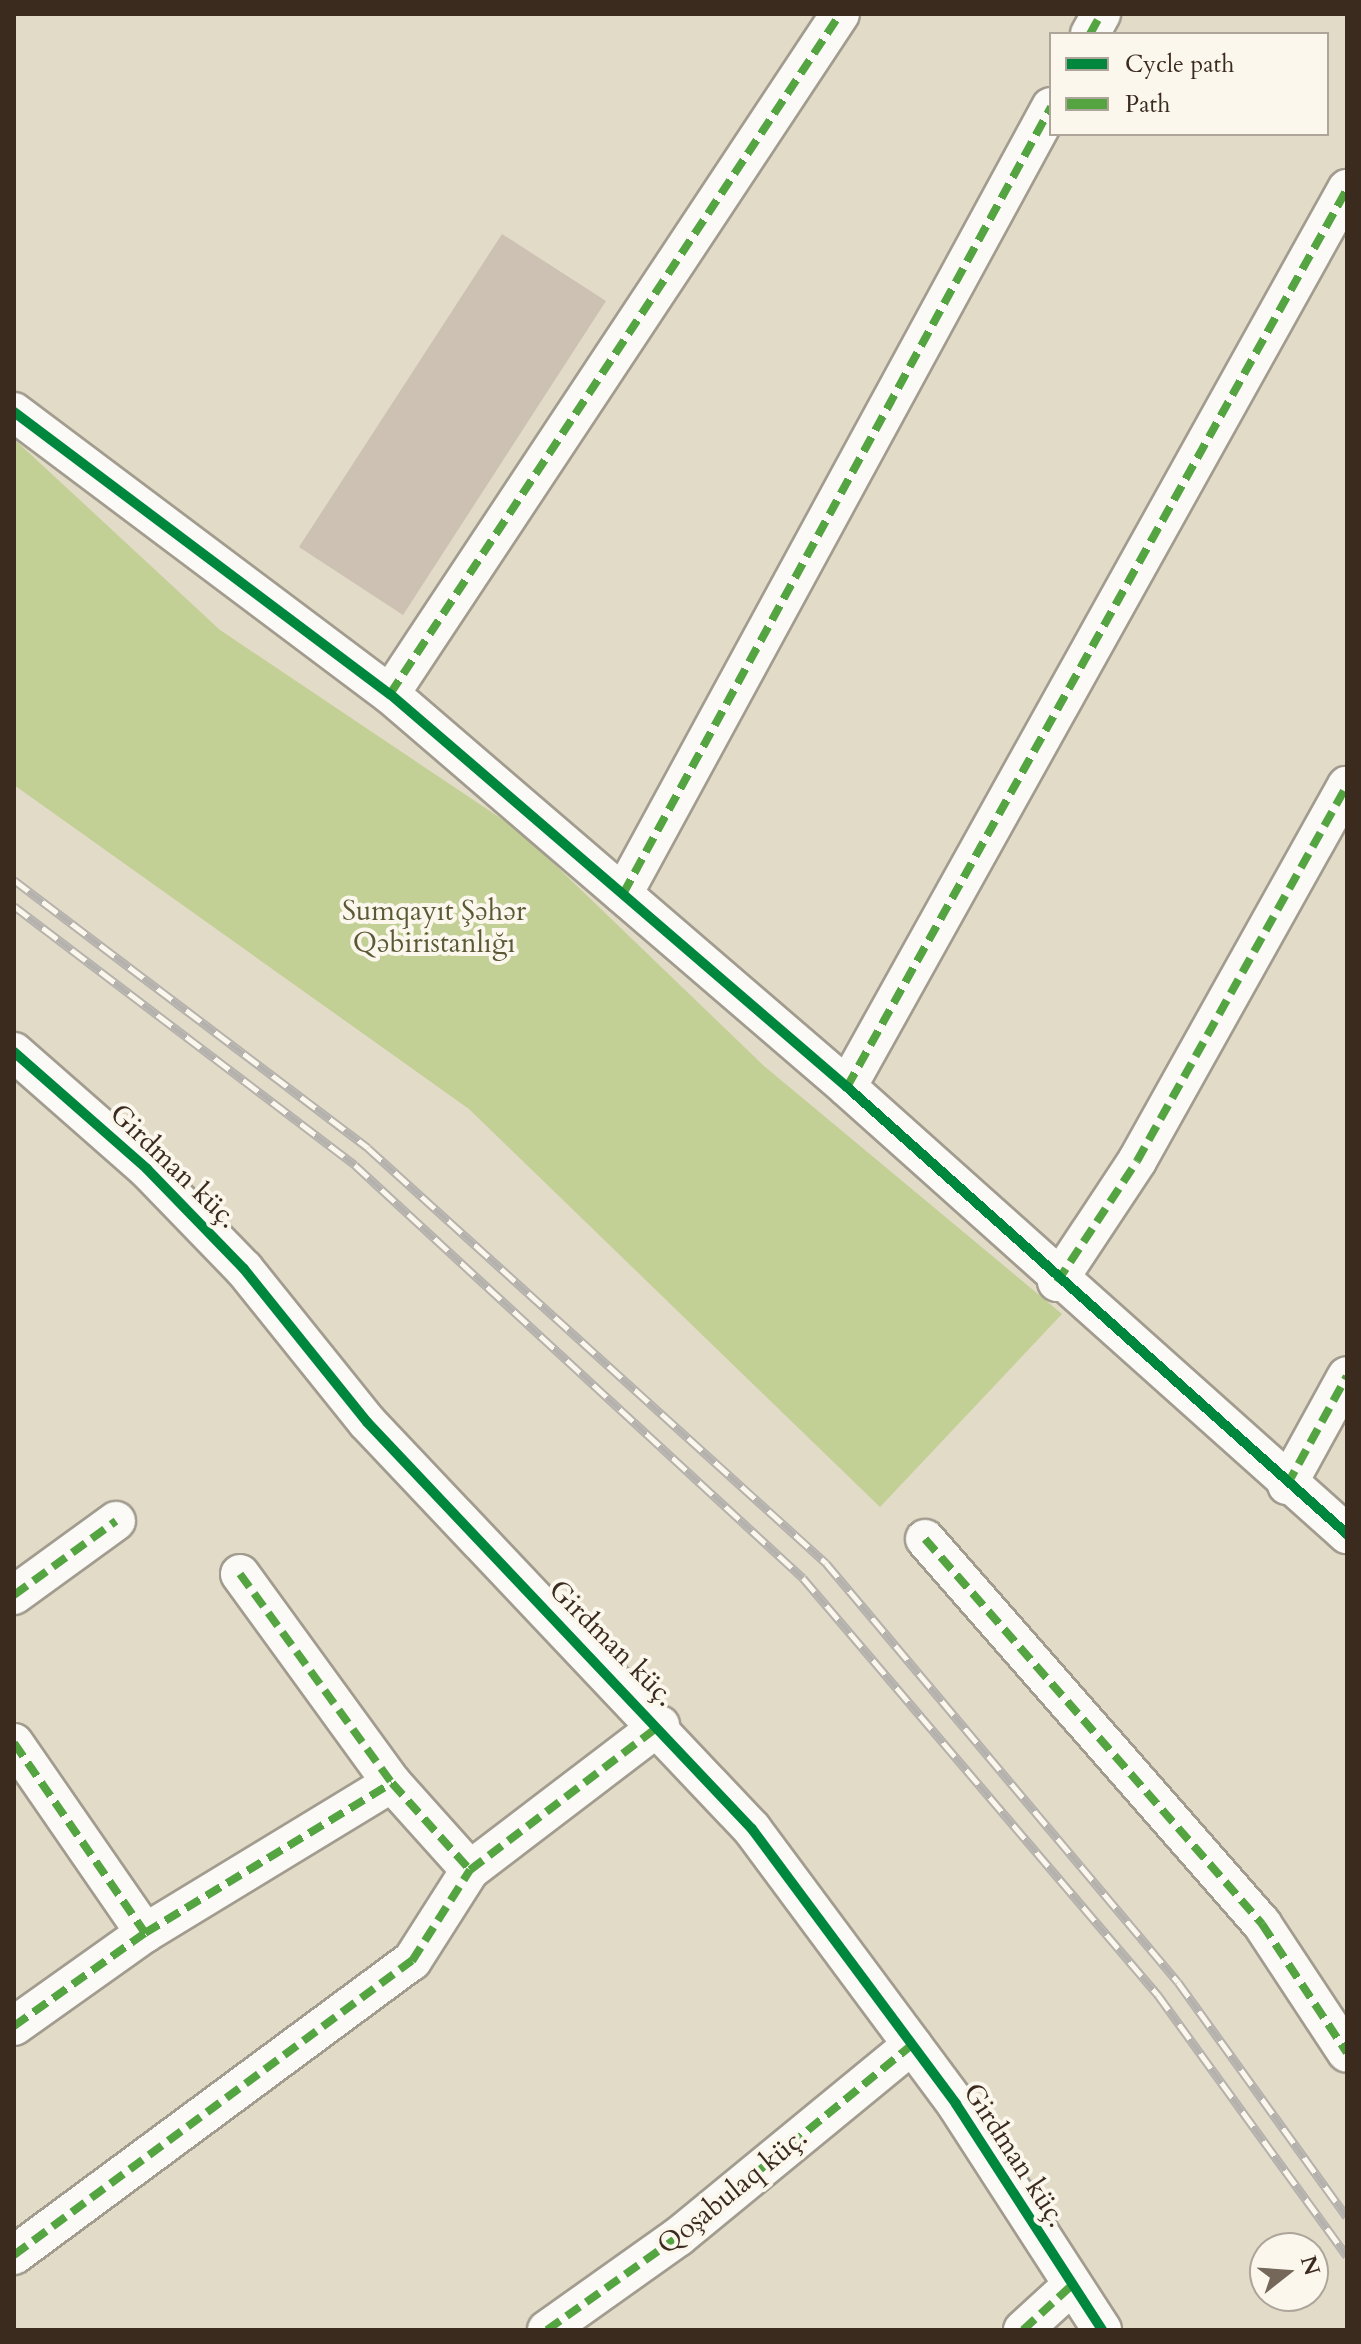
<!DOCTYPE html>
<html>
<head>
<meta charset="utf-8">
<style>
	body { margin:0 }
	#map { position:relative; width:1361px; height:2344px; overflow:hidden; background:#e2dbc8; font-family:Cardo,serif }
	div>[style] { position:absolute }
	.green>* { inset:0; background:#c2cf95 }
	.building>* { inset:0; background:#cdc1b3 }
	.roads { filter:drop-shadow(2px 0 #a29c8f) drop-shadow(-2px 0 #a29c8f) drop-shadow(0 2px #a29c8f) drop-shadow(0 -2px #a29c8f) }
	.minor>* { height:38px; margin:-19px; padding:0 19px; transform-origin:19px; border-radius:19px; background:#fbfaf7 }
	.rail>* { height:9px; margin-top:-4.5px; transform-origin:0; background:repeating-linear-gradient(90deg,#fbf7ec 0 18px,#b5b2ae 0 36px); box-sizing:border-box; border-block:2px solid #b5b2ae }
	.quiet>* { height:8px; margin-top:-4px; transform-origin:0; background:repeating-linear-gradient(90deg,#54a441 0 16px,transparent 0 24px) }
	.cycleway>* { height:10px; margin:-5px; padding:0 5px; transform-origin:5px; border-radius:5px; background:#00873e }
	span { translate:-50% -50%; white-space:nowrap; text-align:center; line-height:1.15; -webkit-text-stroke:8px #fbf7ec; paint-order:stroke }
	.park-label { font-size:28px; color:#5b5835 }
	.street-label { font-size:28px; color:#3b2a1e }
	.frame { position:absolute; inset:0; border:16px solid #3b2a1e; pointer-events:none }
	.legend { position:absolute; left:1049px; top:32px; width:280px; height:104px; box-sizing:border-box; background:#fbf7ec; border:2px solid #aea59a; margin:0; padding:10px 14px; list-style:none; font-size:24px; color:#3b2a1e }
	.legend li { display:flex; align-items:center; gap:16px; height:40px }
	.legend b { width:40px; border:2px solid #aea59a }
	.north { position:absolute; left:1249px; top:2232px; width:80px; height:80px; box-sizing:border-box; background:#fbf7ec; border:2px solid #aea59a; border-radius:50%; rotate:73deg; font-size:22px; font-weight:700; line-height:32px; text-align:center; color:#3b2a1e }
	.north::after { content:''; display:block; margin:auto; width:28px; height:36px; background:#75685a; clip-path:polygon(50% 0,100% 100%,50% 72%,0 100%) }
</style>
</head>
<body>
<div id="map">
	<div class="green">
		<div style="clip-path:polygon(14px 439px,220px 630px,521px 832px,764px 1066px,1062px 1314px,880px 1507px,469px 1109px,14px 785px)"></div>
	</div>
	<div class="building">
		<div style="clip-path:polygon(502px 234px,606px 301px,403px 615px,299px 547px)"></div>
	</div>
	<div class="roads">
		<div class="minor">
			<div style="left:1090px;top:34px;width:23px;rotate:-61deg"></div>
			<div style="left:14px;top:412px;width:470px;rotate:36.9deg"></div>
			<div style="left:390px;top:694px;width:603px;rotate:40.69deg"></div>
			<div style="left:847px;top:1087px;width:671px;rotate:41.8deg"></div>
			<div style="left:390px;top:694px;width:815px;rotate:-56.5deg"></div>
			<div style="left:623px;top:894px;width:896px;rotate:-61.46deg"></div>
			<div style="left:14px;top:1052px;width:177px;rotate:41.3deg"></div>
			<div style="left:147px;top:1169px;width:139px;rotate:45.9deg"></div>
			<div style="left:244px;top:1269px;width:196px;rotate:51.2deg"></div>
			<div style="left:367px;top:1422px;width:560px;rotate:46.59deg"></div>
			<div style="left:752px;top:1829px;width:342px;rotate:53.4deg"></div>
			<div style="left:956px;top:2104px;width:269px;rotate:57.1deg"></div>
			<div style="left:847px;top:1087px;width:1028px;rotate:-60.89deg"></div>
			<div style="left:1057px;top:1282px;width:145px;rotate:-56.5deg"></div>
			<div style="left:1137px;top:1161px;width:430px;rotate:-60.8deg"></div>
			<div style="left:1287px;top:1485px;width:124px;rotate:-61.2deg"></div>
			<div style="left:925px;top:1539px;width:512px;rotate:48.8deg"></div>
			<div style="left:1262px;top:1924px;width:154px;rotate:56.6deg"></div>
			<div style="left:240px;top:1574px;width:258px;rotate:54deg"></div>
			<div style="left:14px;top:1595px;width:126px;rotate:-36deg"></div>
			<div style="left:14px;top:1743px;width:231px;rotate:55.4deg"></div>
			<div style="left:14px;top:2026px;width:161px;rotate:-35.4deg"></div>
			<div style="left:145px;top:1933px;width:289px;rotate:-31.3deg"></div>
			<div style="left:392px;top:1783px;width:117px;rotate:48.1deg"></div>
			<div style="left:470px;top:1870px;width:239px;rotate:-37.3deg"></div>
			<div style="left:14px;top:2255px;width:495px;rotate:-36.5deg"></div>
			<div style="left:412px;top:1961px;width:108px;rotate:-57.5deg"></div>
			<div style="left:547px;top:2330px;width:161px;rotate:-35.4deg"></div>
			<div style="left:678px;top:2237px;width:303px;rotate:-39.4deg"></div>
			<div style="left:1023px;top:2330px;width:64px;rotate:-42.5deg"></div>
		</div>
	</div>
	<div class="rail">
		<div style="left:14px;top:880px;width:444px;rotate:37.1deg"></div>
		<div style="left:368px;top:1148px;width:618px;rotate:42.18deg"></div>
		<div style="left:826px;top:1563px;width:547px;rotate:49.97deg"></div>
		<div style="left:1178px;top:1982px;width:289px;rotate:54.3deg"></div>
		<div style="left:14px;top:906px;width:428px;rotate:37.2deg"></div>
		<div style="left:355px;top:1165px;width:609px;rotate:42.67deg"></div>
		<div style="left:803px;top:1578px;width:548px;rotate:49.59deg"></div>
		<div style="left:1158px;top:1995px;width:322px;rotate:54.1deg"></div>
	</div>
	<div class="quiet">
		<div style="left:1090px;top:34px;width:23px;rotate:-61deg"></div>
		<div style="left:390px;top:694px;width:815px;rotate:-56.5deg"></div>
		<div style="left:623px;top:894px;width:896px;rotate:-61.46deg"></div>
		<div style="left:847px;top:1087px;width:1028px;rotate:-60.89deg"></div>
		<div style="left:1057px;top:1282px;width:145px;rotate:-56.5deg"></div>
		<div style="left:1137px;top:1161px;width:430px;rotate:-60.8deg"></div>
		<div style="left:1287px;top:1485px;width:124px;rotate:-61.2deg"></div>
		<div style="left:925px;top:1539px;width:512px;rotate:48.8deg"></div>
		<div style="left:1262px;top:1924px;width:154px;rotate:56.6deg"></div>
		<div style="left:240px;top:1574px;width:258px;rotate:54deg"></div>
		<div style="left:14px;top:1595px;width:126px;rotate:-36deg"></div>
		<div style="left:14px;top:1743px;width:231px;rotate:55.4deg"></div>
		<div style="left:14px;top:2026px;width:161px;rotate:-35.4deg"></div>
		<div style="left:145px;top:1933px;width:289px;rotate:-31.3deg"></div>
		<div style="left:392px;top:1783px;width:117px;rotate:48.1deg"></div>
		<div style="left:470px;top:1870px;width:239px;rotate:-37.3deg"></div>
		<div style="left:14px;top:2255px;width:495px;rotate:-36.5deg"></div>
		<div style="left:412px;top:1961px;width:108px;rotate:-57.5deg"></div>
		<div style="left:547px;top:2330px;width:161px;rotate:-35.4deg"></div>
		<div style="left:678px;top:2237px;width:303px;rotate:-39.4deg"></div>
		<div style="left:1023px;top:2330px;width:64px;rotate:-42.5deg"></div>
	</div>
	<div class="cycleway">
		<div style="left:14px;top:412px;width:470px;rotate:36.9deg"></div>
		<div style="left:390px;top:694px;width:603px;rotate:40.69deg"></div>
		<div style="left:847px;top:1087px;width:671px;rotate:41.8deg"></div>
		<div style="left:14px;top:1052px;width:177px;rotate:41.3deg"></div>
		<div style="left:147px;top:1169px;width:139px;rotate:45.9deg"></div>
		<div style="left:244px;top:1269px;width:196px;rotate:51.2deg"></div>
		<div style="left:367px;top:1422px;width:560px;rotate:46.59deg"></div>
		<div style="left:752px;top:1829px;width:342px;rotate:53.4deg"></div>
		<div style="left:956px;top:2104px;width:269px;rotate:57.1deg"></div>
	</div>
	<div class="park-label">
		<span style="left:434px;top:927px">Sumqayıt Şəhər<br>Qəbiristanlığı</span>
	</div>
	<div class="street-label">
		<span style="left:174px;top:1166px;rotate:44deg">Girdman küç.</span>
		<span style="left:612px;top:1643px;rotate:45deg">Girdman küç.</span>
		<span style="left:1015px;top:2155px;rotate:57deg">Girdman küç.</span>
		<span style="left:732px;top:2191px;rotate:-39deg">Qoşabulaq küç.</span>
	</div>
	<div class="frame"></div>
	<ul class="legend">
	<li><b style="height:10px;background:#00873e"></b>Cycle path</li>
	<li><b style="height:10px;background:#54a441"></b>Path</li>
	</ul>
	<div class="north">N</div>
</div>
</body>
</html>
